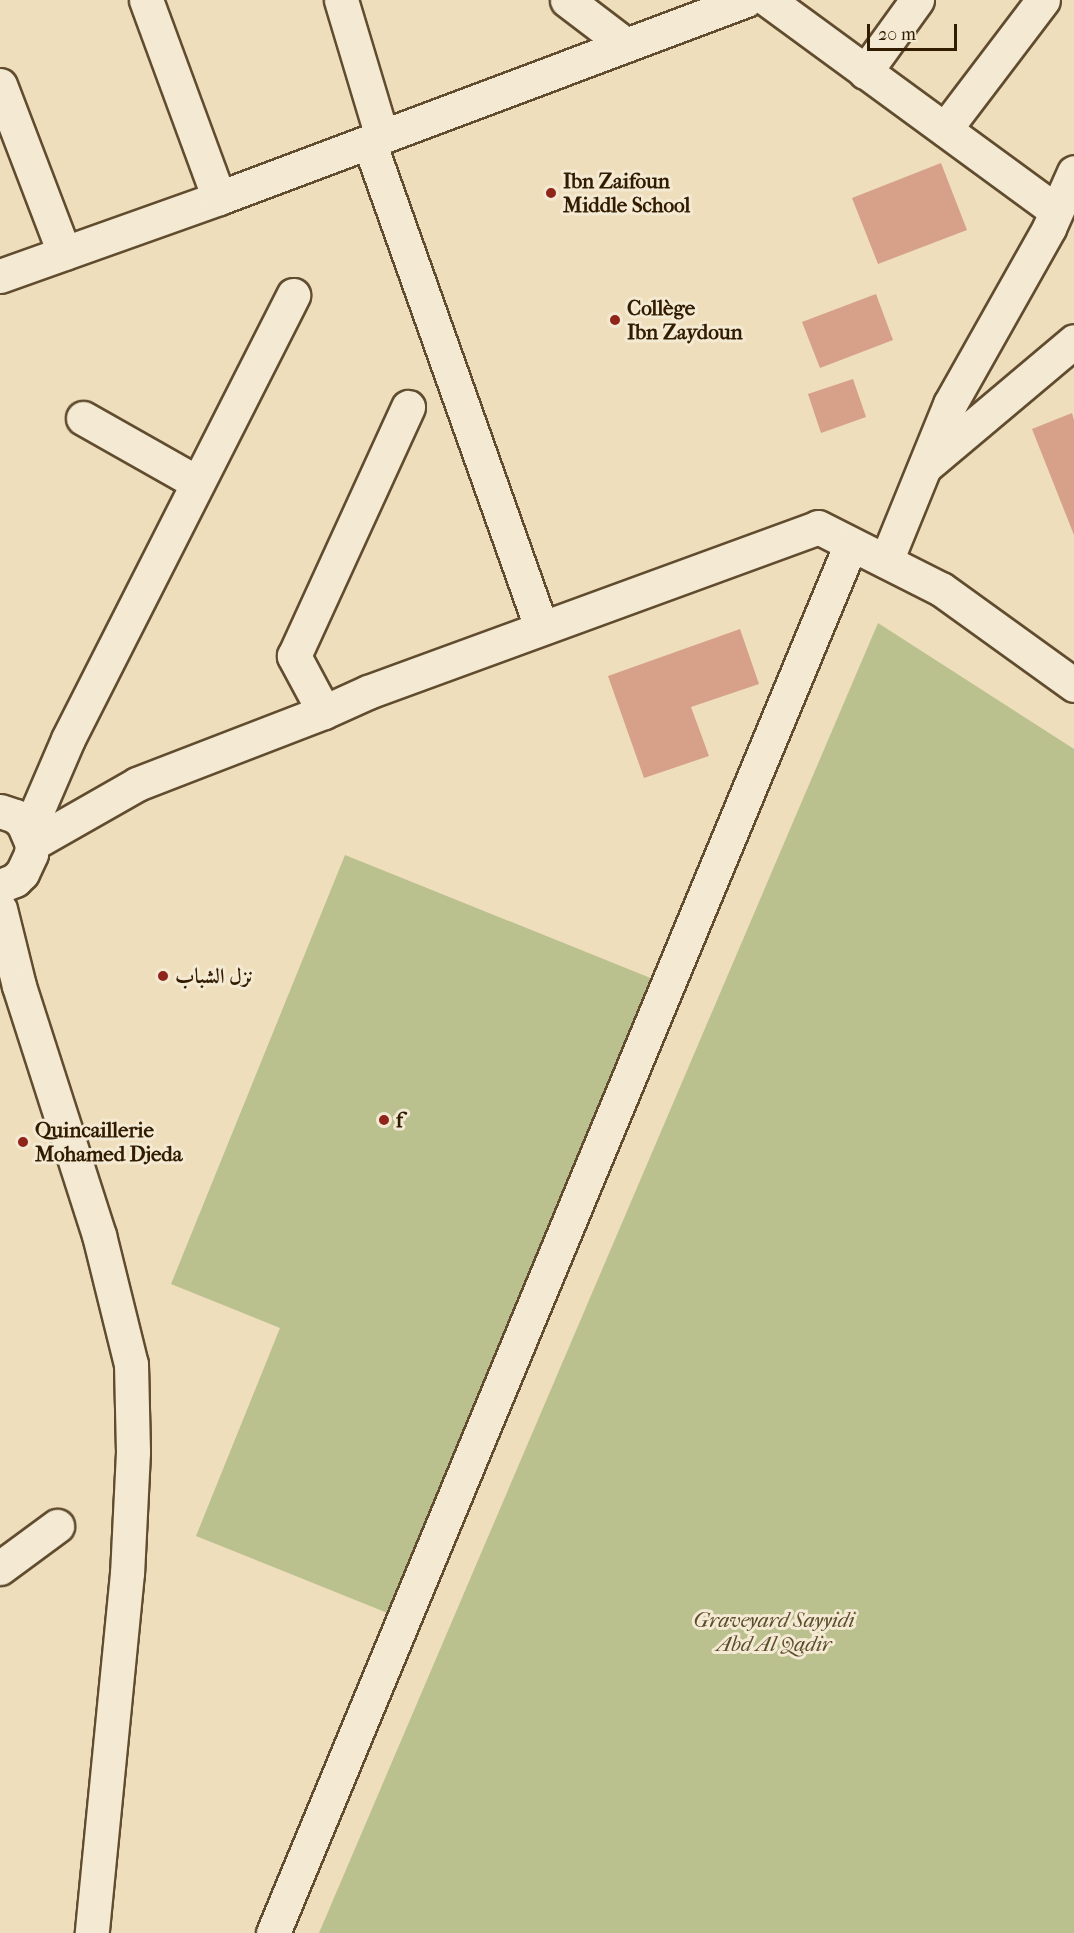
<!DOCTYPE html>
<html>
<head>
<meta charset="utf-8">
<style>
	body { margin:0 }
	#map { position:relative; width:1074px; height:1933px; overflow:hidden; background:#eedebc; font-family:"IM FELL French Canon",Amiri,serif }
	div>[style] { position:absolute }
	.green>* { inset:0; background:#bbc08f }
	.building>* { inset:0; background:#d6a089 }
	.roads { filter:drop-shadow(2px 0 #614c2f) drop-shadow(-2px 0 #614c2f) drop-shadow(0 2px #614c2f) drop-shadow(0 -2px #614c2f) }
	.minor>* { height:33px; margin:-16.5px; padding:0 16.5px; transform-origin:16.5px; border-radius:16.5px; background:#f4ead3 }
	.secondary>* { height:33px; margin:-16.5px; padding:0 16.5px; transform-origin:16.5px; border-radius:16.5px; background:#f4ead3 }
	.dots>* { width:16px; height:16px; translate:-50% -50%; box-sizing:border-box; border:3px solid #f4ead3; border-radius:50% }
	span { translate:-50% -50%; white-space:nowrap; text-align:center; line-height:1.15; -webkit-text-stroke:6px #f4ead3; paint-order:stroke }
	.poi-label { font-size:21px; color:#321c00; font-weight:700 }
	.left { translate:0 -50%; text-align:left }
	.park-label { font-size:21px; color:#5b4d2b; font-style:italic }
	.scale { position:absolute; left:867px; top:24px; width:90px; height:27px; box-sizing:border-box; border:3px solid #321c00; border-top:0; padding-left:8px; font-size:18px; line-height:21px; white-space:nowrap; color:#321c00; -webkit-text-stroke:4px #f4ead3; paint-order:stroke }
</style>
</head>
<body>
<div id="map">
	<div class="green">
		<div style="clip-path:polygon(878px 623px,1074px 749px,1074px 1933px,319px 1933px)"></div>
		<div style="clip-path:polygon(345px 855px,653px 979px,395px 1616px,196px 1536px,280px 1328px,171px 1284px)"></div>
	</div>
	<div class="building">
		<div style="clip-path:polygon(941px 163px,967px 230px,878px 264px,852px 198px)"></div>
		<div style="clip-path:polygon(876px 294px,893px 340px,820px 368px,802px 322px)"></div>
		<div style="clip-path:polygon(853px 379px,866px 417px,821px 433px,808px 394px)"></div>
		<div style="clip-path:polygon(1072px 413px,1074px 420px,1074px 535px,1032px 429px)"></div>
		<div style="clip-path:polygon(740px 629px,759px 684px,691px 707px,709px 756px,644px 778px,608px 676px)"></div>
	</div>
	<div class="roads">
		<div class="minor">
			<div style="left:146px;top:0;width:211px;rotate:69.8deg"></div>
			<div style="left:341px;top:0;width:143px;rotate:73.3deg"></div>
			<div style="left:567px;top:0;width:74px;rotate:37.3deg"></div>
			<div style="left:768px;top:0;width:357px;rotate:36.2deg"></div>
			<div style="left:865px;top:72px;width:89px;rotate:-54.2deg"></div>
			<div style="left:0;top:85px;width:180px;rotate:69.1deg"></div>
			<div style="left:945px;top:129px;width:162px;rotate:-52.8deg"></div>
			<div style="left:369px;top:142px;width:515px;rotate:70.47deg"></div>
			<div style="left:0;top:276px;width:232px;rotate:-19.6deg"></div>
			<div style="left:219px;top:198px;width:563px;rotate:-20.59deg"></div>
			<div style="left:83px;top:418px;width:130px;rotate:29.5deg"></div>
			<div style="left:927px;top:465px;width:192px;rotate:-40.1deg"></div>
			<div style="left:886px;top:561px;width:170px;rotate:-67.8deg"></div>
			<div style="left:950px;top:404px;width:202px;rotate:-60.6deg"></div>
			<div style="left:1049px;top:228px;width:61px;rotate:-65.9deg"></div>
			<div style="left:324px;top:712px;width:64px;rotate:-118.2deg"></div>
			<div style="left:294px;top:656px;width:274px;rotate:-65.4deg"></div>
			<div style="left:28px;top:832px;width:101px;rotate:-66.7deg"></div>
			<div style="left:68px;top:739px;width:498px;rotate:-63.1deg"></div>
			<div style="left:32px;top:844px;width:121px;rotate:-29.7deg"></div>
			<div style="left:137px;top:784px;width:200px;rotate:-21.1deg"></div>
			<div style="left:324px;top:712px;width:48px;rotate:-24.4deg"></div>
			<div style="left:368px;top:692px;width:479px;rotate:-20.1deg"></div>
			<div style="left:818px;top:527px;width:138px;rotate:26.8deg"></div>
			<div style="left:941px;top:589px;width:164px;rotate:35.8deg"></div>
			<div style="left:0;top:1568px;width:71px;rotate:-36.4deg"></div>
			<div style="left:273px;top:1933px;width:1504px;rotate:-67.41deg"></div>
		</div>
		<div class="secondary">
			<div style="left:0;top:811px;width:16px;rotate:18deg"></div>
			<div style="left:15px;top:816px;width:11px;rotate:41deg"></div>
			<div style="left:23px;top:823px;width:23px;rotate:67deg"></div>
			<div style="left:32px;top:844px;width:10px;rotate:96deg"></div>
			<div style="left:31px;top:854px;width:21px;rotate:115deg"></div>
			<div style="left:22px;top:873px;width:10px;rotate:135deg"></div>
			<div style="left:15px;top:880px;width:16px;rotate:158deg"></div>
			<div style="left:0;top:909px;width:79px;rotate:76.1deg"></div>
			<div style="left:19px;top:986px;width:262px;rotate:72.2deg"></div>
			<div style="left:99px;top:1235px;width:133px;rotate:76.1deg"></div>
			<div style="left:131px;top:1364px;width:88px;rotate:88.7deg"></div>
			<div style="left:133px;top:1452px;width:121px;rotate:92.8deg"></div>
			<div style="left:127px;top:1573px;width:362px;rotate:95.6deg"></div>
		</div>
	</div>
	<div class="dots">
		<div style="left:551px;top:193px;background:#8f2418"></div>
		<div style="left:615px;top:320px;background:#8f2418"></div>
		<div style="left:163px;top:976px;background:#8f2418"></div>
		<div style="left:384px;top:1120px;background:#8f2418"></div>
		<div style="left:23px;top:1142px;background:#8f2418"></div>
	</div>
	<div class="poi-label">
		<span class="left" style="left:563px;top:193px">Ibn Zaifoun<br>Middle School</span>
		<span class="left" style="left:627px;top:320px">Collège<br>Ibn Zaydoun</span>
		<span class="left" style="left:175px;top:976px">نزل الشباب</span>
		<span class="left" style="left:396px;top:1120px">f</span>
		<span class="left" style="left:35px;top:1142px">Quincaillerie<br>Mohamed Djeda</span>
	</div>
	<div class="park-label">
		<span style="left:774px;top:1632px">Graveyard Sayyidi<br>Abd Al Qadir</span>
	</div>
	<div class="scale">20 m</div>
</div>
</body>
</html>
